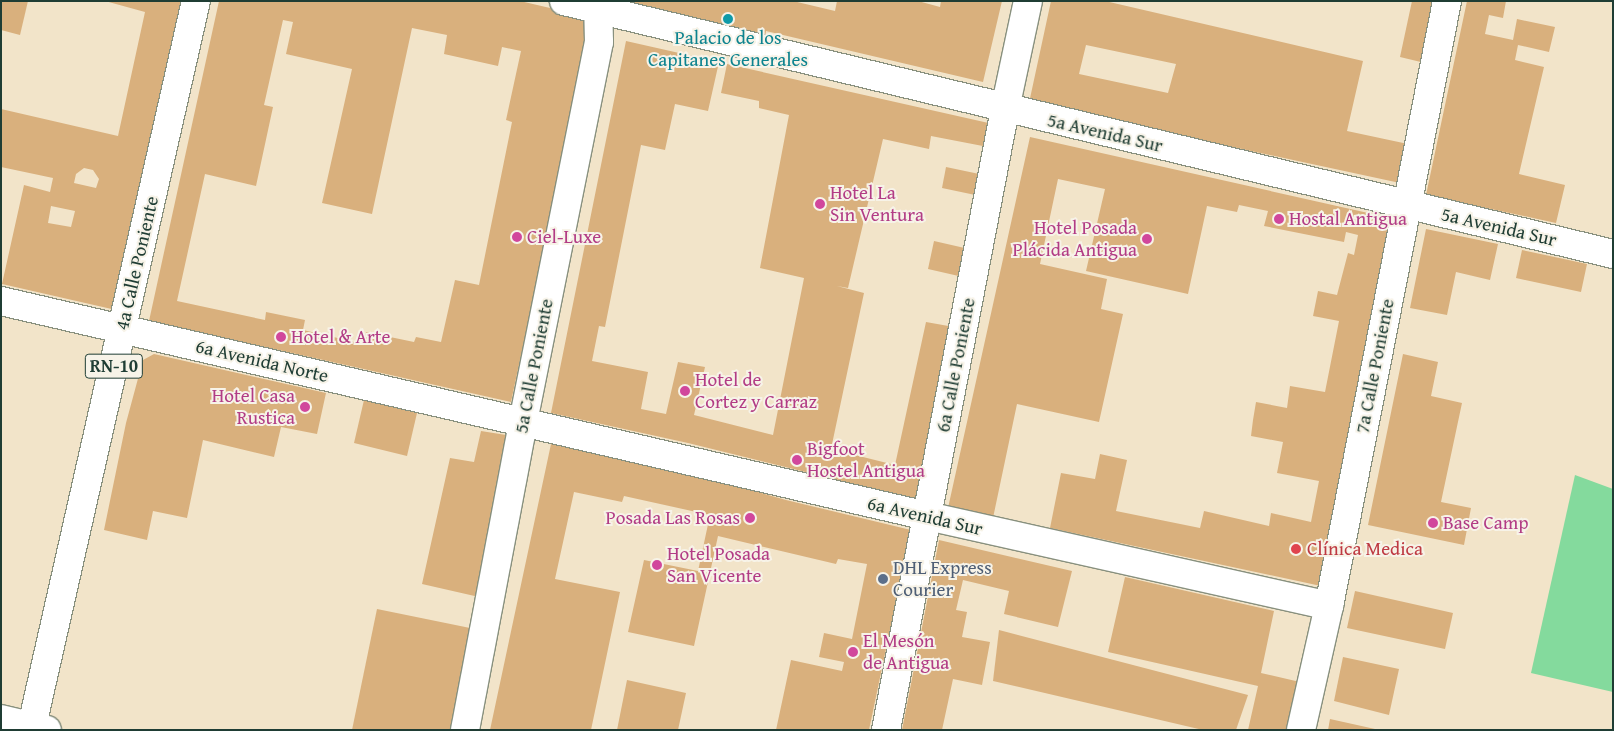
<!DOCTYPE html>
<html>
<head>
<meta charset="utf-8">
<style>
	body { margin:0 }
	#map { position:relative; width:1614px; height:731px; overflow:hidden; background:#f2e4c9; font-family:"Gentium Book Plus",serif }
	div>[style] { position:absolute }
	.green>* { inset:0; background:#84da9d }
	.building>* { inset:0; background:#d9b07d }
	.roads { filter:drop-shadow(1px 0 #88907e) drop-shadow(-1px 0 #88907e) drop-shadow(0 1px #88907e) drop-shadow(0 -1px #88907e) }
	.minor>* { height:28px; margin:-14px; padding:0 14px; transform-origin:14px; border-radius:14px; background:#fff }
	.major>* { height:28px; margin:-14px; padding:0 14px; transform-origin:14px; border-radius:14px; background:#fff }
	.dots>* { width:14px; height:14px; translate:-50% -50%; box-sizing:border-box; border:2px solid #f7f3e8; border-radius:50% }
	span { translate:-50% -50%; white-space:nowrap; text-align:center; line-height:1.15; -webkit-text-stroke:4px #f7f3e8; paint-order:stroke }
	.shield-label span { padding:1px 4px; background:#f7f3e8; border:1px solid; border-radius:4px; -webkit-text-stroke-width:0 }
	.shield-label { font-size:18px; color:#1f3d34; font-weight:700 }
	.culture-label { font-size:19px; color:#0d838f }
	.street-label { font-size:19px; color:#1f3d34 }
	.hotel-label { font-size:19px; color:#b23c85 }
	.left { translate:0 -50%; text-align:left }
	.right { translate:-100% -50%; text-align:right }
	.health-label { font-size:19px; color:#be3a42 }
	.service-label { font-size:19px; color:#4e5e75 }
	.frame { position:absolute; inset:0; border:2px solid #1f3d34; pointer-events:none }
</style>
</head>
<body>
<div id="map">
	<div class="green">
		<div style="clip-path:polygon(1575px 475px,1613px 489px,1613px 692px,1531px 673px)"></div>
	</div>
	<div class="building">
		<div style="clip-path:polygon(1px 1px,28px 1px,20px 35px,1px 30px)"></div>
		<div style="clip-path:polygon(evenodd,105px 1px,185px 1px,116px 310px,2px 284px,24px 185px,50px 192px,53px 178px,1px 167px,1px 109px,118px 136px,145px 12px,105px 1px,84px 168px,93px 170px,99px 179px,96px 188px,74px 183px,76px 174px,84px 168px,105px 1px,51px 206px,75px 211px,71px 227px,48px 223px,51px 206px)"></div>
		<div style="clip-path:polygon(evenodd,219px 1px,520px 1px,593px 18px,511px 402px,149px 321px,219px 1px,283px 20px,293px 22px,286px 54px,352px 69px,322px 203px,372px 214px,412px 28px,447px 35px,444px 54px,498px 66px,502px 47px,521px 51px,506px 120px,512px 122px,479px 285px,455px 280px,441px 342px,416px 337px,414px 342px,366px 332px,364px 344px,303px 330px,305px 320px,266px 312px,265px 320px,177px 301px,205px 174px,256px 186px,273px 107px,264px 105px,283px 20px)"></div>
		<div style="clip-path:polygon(625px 1px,793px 1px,835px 11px,837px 1px,918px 1px,940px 7px,941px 1px,1002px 1px,983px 82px,766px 31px,765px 38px,624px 4px)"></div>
		<div style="clip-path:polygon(evenodd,1051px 1px,1105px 1px,1363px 61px,1347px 131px,1408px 144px,1400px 183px,1029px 103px,1051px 1px,1086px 45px,1176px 64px,1168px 93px,1079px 74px,1086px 45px)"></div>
		<div style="clip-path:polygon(1412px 1px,1437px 1px,1425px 63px,1400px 57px)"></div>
		<div style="clip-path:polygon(1467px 1px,1506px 1px,1503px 18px,1489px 15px,1485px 34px,1513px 40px,1517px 19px,1555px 27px,1549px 52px,1518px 45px,1515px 60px,1544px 67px,1519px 174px,1565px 185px,1556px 223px,1426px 195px)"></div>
		<div style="clip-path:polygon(626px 41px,719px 62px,708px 111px,675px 104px,665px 150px,641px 145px,605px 327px,599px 326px,592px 361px,648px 372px,641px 409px,666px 414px,678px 362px,705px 367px,694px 415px,773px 435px,804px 278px,760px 268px,789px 115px,759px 108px,759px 101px,721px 93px,727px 64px,993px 124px,988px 147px,931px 136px,929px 149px,883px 139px,848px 288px,837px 286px,864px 293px,831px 449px,895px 465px,926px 322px,954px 327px,915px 499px,688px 443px,551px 413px)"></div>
		<div style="clip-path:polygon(1030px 137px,1395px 219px,1321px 586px,1050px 528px,1061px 473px,1095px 479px,1100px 454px,1127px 460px,1116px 511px,1200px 528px,1204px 511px,1269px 526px,1271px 513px,1311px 522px,1319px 481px,1277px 473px,1283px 442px,1251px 436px,1253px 420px,1256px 402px,1287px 408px,1290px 386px,1325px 392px,1339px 321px,1313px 316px,1318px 291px,1337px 295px,1348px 253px,1354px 255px,1358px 235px,1346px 232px,1344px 242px,1264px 226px,1268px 211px,1239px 205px,1237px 212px,1207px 206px,1188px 294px,1086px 271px,1105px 189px,1058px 179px,1040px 264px,1107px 279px,1101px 309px,1123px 314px,1099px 422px,1017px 404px,993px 518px,948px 508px)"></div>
		<div style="clip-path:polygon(946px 167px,984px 175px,980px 196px,942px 188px)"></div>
		<div style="clip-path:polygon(1426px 229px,1498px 244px,1490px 280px,1456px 272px,1447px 315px,1410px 308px)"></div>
		<div style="clip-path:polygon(934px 241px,969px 249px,963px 277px,928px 269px)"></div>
		<div style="clip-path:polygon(1522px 250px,1587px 264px,1581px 292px,1516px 278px)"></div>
		<div style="clip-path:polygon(154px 354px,326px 393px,317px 434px,281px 427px,274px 457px,203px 440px,187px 518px,153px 511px,147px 540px,104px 530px,126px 423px,143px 360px)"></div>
		<div style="clip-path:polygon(1403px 354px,1438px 362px,1431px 396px,1462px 403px,1441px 502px,1471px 508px,1464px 545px,1368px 525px)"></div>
		<div style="clip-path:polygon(364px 400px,417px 413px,407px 456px,354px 443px)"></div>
		<div style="clip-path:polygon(481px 431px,506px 435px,511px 442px,479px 597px,422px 584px,450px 458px,474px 462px)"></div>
		<div style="clip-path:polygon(551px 444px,730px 484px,786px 500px,911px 530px,869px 730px,776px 730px,791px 660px,842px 671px,844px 662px,819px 657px,824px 633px,852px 639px,867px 564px,838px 559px,836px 564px,718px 536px,694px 646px,628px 632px,644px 560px,698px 571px,710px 515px,624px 496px,622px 502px,574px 492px,555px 579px,620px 592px,591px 730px,490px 730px)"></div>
		<div style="clip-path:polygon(939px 540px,1072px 571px,1058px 627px,1004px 614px,1009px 591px,963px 580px,956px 610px,967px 612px,962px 637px,990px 642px,982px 685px,953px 679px,942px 730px,902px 730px)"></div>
		<div style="clip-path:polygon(1125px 577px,1274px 611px,1261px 673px,1300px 682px,1289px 730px,1248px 730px,1258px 686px,1108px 652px)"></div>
		<div style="clip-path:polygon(1355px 591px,1453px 613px,1445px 649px,1347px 628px)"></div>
		<div style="clip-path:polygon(377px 609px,475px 629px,454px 730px,352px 730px)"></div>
		<div style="clip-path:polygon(999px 630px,1248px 695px,1236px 730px,1203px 730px,993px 681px)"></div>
		<div style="clip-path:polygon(1343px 657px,1399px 669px,1389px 715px,1334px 701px)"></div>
		<div style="clip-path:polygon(627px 680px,686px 693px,678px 730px,617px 730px)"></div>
		<div style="clip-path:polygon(1330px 719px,1375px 729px,1375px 730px,1328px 730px)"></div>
	</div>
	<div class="roads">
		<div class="minor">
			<div style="left:564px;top:1px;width:1079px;rotate:13.56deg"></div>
			<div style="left:1px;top:301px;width:951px;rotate:13.07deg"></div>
			<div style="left:927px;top:516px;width:412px;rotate:12.6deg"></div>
			<div style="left:1px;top:719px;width:47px;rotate:13.4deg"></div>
			<div style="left:886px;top:730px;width:632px;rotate:-79.15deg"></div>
			<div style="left:1005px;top:109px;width:110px;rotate:-78deg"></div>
		</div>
		<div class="major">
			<div style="left:31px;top:730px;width:747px;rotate:-77.25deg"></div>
			<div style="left:465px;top:730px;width:313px;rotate:-79.3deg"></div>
			<div style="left:523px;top:422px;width:388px;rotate:-78.7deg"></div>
			<div style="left:599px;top:42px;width:41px;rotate:-91.4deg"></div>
			<div style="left:1301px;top:730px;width:127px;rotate:-77.3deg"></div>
			<div style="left:1329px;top:606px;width:616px;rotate:-78.96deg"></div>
		</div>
	</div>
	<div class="dots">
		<div style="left:728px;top:19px;background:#0f9aa8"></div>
		<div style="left:820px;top:204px;background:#d1479c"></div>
		<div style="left:1279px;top:219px;background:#d1479c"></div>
		<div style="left:517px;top:237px;background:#d1479c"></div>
		<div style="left:1147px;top:239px;background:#d1479c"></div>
		<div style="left:281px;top:337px;background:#d1479c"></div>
		<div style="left:685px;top:391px;background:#d1479c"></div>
		<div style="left:305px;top:407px;background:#d1479c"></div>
		<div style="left:797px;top:460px;background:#d1479c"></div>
		<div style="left:750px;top:518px;background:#d1479c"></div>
		<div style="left:1433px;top:523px;background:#d1479c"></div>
		<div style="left:1296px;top:549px;background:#e0444e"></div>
		<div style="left:657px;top:565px;background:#d1479c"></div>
		<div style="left:883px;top:579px;background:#5c6f8a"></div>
		<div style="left:853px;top:652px;background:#d1479c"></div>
	</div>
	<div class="shield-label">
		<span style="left:114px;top:366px">RN-10</span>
	</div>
	<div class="culture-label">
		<span style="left:728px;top:49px">Palacio de los<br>Capitanes Generales</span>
	</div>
	<div class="street-label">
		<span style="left:1105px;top:133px;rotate:13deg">5a Avenida Sur</span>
		<span style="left:1499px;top:227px;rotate:13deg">5a Avenida Sur</span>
		<span style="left:137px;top:263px;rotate:-77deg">4a Calle Poniente</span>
		<span style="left:262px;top:361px;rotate:13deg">6a Avenida Norte</span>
		<span style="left:956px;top:365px;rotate:-79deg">6a Calle Poniente</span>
		<span style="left:534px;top:366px;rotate:-79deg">5a Calle Poniente</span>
		<span style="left:1375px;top:366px;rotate:-79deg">7a Calle Poniente</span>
		<span style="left:925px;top:516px;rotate:13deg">6a Avenida Sur</span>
	</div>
	<div class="hotel-label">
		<span class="left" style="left:830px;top:204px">Hotel La<br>Sin Ventura</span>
		<span class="left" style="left:1289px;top:219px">Hostal Antigua</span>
		<span class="right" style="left:1137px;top:239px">Hotel Posada<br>Plácida Antigua</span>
		<span class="left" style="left:527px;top:237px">Ciel-Luxe</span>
		<span class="left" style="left:291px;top:337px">Hotel &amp; Arte</span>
		<span class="left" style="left:695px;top:391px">Hotel de<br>Cortez y Carraz</span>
		<span class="right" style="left:295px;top:407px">Hotel Casa<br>Rustica</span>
		<span class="left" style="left:807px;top:460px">Bigfoot<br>Hostel Antigua</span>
		<span class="right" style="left:740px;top:518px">Posada Las Rosas</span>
		<span class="left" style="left:1443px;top:523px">Base Camp</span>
		<span class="left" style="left:667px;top:565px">Hotel Posada<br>San Vicente</span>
		<span class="left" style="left:863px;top:652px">El Mesón<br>de Antigua</span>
	</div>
	<div class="health-label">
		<span class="left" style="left:1307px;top:549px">Clínica Medica</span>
	</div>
	<div class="service-label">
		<span class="left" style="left:893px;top:579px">DHL Express<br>Courier</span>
	</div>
	<div class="frame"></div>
</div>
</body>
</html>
